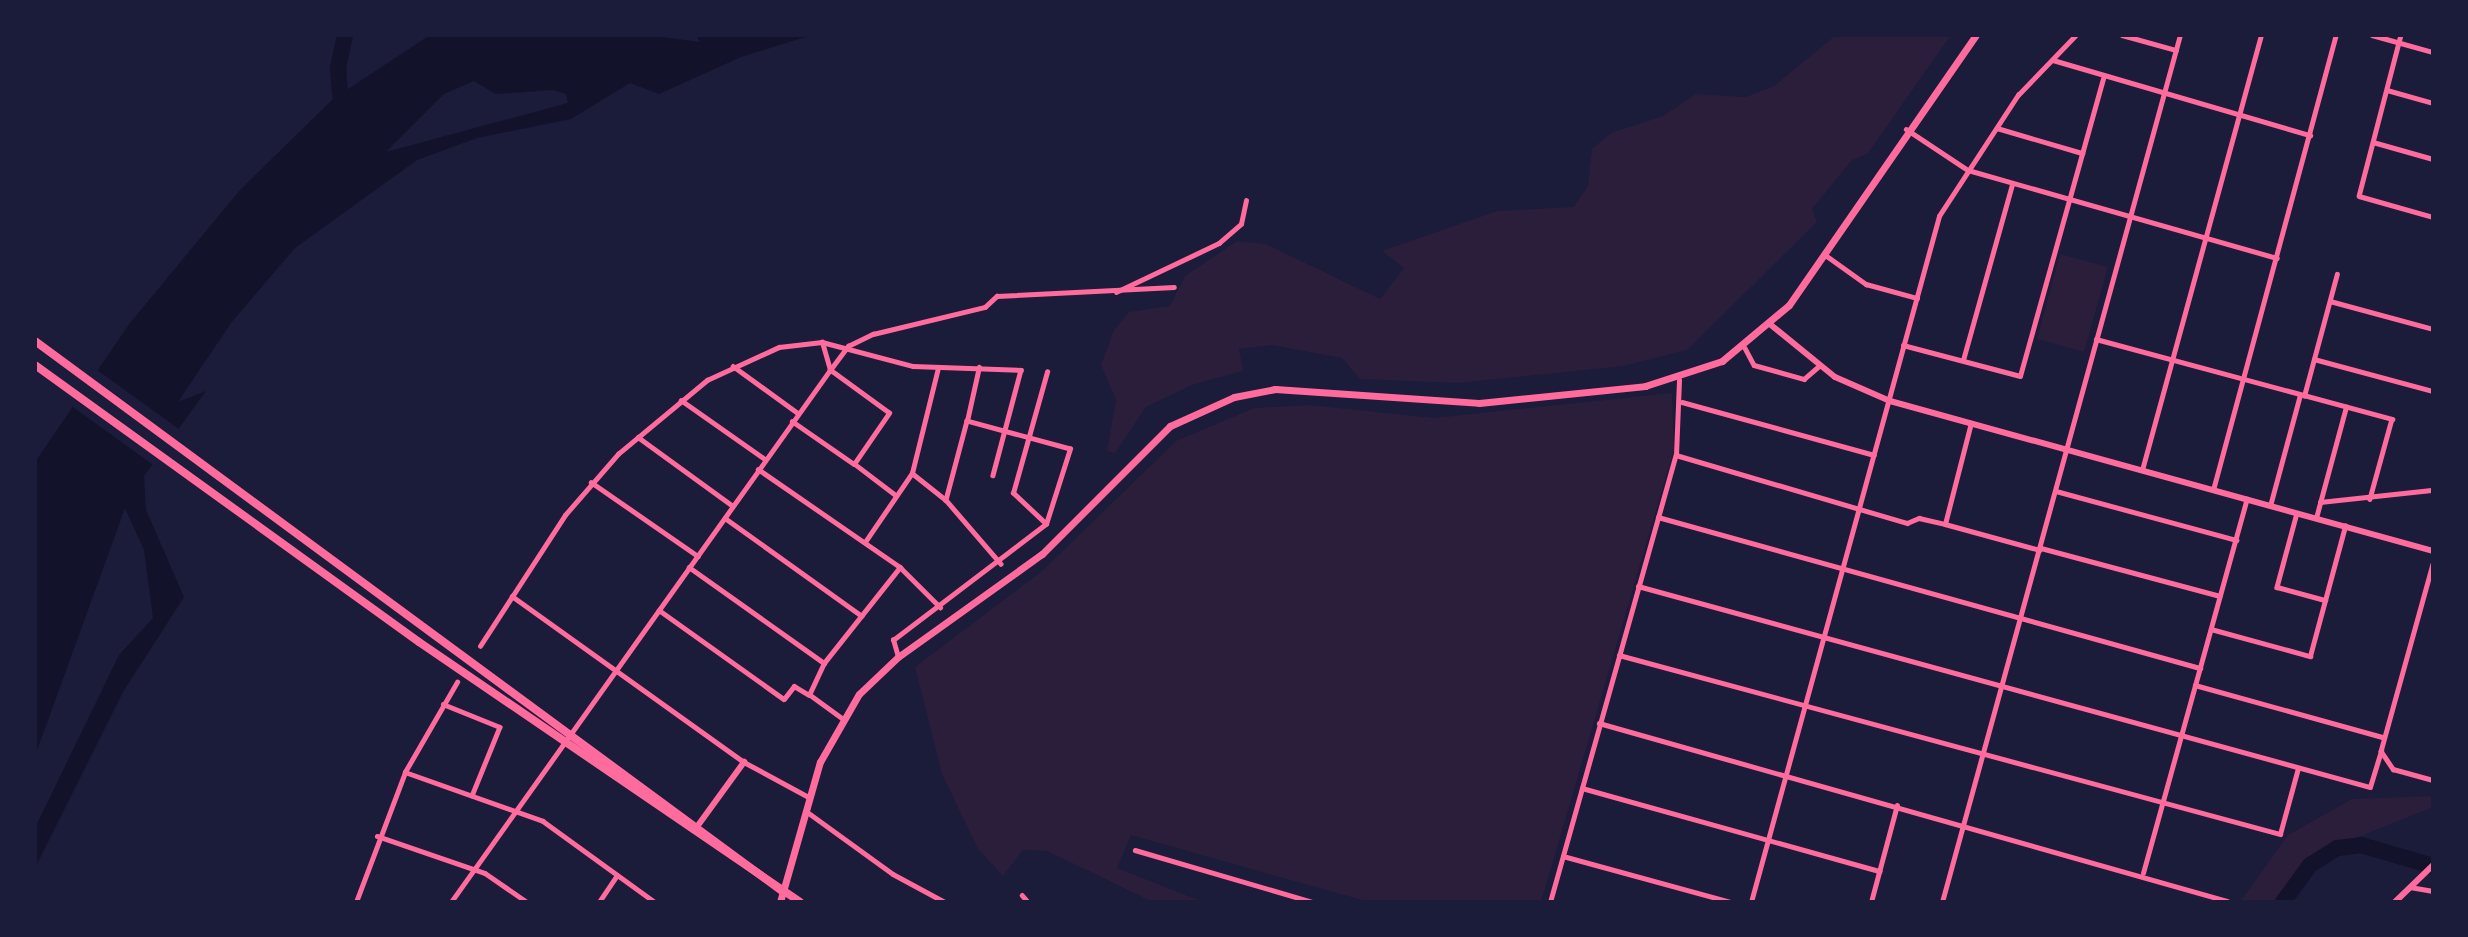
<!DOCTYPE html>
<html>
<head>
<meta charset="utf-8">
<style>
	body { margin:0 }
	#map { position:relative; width:2468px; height:937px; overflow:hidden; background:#1b1b3a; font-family:"PT Sans",sans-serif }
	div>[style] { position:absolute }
	.green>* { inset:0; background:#2a1e3b }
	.water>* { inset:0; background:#12122b }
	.pier>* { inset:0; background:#1b1b3a }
	.river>* { height:16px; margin:-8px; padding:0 8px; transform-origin:8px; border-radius:8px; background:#12122b }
	.minor>* { height:4.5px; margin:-2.25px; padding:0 2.25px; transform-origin:2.25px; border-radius:2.25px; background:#ff6b9d }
	.tertiary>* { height:6px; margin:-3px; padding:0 3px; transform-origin:3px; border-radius:3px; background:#ff6b9d }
	.secondary>* { height:7px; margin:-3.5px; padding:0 3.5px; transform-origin:3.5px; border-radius:3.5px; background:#ff6b9d }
	.trunk>* { height:8px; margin:-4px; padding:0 4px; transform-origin:4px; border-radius:4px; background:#ff6b9d }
	span { translate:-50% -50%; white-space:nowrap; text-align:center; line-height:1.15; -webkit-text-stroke:5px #1b1b3a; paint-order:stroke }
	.frame { position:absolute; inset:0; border:37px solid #1b1b3a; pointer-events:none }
</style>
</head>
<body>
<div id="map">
	<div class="green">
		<div style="clip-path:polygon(1836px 35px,1951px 35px,1868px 153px,1851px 161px,1812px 209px,1817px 222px,1687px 350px,1623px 366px,1458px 383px,1360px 379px,1342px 358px,1272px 345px,1239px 349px,1243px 371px,1194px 384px,1146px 407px,1115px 453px,1107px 451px,1116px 400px,1101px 365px,1114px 330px,1129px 312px,1170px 306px,1185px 276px,1237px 241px,1266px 244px,1380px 299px,1404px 268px,1382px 251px,1497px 211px,1574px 207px,1588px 186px,1592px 149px,1611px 133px,1663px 116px,1696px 94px,1746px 97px,1774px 86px)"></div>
		<div style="clip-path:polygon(2060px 254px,2108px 267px,2084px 352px,2037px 339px)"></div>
		<div style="clip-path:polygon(1672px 393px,1674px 449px,1541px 902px,1369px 902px,1131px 835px,1117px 868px,1203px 902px,1153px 902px,1047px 851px,1023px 850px,1003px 876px,978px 849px,942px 774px,915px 667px,1041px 572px,1176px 441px,1254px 408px,1309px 405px,1434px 418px)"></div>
		<div style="clip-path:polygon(2433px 796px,2433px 807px,2311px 856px,2277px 902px,2240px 902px,2288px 835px,2352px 799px)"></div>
	</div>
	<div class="water">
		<div style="clip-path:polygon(evenodd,430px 35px,646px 35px,700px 42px,696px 35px,812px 35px,741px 57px,659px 94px,630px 83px,571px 119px,477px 138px,417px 160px,295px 248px,231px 323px,178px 402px,206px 391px,144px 476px,146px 510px,184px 597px,123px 692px,35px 868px,35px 828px,119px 655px,153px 618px,144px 550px,125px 508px,35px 756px,35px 462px,130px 323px,240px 190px,333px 99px,430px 35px,474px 81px,496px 94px,553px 90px,566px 94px,568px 103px,386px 152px,444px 94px,474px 81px)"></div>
	</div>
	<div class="pier">
		<div style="clip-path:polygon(93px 367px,183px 432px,156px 467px,66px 402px)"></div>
	</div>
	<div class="river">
		<div style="left:342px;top:117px;width:49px;rotate:-94.7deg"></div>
		<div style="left:338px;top:68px;width:34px;rotate:-78deg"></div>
		<div style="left:2283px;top:902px;width:46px;rotate:-53.9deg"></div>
		<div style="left:2310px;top:865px;width:32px;rotate:-32deg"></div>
		<div style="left:2337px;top:848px;width:24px;rotate:-7deg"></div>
		<div style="left:2361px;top:845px;width:75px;rotate:16.3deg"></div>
	</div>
	<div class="minor">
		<div style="left:2122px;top:35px;width:56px;rotate:15.5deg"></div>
		<div style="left:2372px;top:35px;width:63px;rotate:15.6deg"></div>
		<div style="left:2401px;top:35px;width:166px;rotate:104.6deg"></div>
		<div style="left:2359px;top:196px;width:77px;rotate:15.8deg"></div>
		<div style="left:2053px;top:60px;width:268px;rotate:16.3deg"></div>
		<div style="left:2387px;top:90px;width:48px;rotate:15.8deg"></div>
		<div style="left:1997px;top:128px;width:89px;rotate:16.4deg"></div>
		<div style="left:1906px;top:129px;width:74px;rotate:33.5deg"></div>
		<div style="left:1968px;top:170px;width:321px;rotate:15.9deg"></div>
		<div style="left:2373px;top:142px;width:62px;rotate:15.8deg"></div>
		<div style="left:1824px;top:254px;width:52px;rotate:35.5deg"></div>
		<div style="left:1866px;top:284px;width:53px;rotate:15.4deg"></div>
		<div style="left:1116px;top:292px;width:114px;rotate:-25.4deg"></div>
		<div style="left:1219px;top:243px;width:29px;rotate:-41deg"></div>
		<div style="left:1241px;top:224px;width:24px;rotate:-78deg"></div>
		<div style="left:2330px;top:301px;width:107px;rotate:15.2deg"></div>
		<div style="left:2096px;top:339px;width:307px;rotate:15.1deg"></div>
		<div style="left:2392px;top:419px;width:83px;rotate:105.4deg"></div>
		<div style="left:1903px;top:345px;width:121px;rotate:14.8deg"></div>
		<div style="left:2020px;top:376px;width:309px;rotate:-74.4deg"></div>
		<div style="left:1745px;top:348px;width:19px;rotate:62deg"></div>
		<div style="left:1754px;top:365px;width:52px;rotate:15.6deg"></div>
		<div style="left:1804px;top:379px;width:20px;rotate:-41deg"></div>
		<div style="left:2314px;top:359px;width:123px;rotate:15.1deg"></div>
		<div style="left:1963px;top:360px;width:183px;rotate:-74.4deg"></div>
		<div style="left:733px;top:366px;width:80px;rotate:35.9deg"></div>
		<div style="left:2304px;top:396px;width:126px;rotate:-74.9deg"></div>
		<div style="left:681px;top:400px;width:103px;rotate:35.1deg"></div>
		<div style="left:1682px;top:402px;width:199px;rotate:15.4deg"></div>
		<div style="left:792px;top:421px;width:75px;rotate:34.7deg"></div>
		<div style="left:967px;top:421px;width:55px;rotate:-77.5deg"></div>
		<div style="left:638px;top:437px;width:117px;rotate:36deg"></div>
		<div style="left:1676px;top:455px;width:241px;rotate:16.4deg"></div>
		<div style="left:1907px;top:523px;width:13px;rotate:-23deg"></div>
		<div style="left:1919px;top:518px;width:27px;rotate:13deg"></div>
		<div style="left:1945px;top:524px;width:104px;rotate:-75.6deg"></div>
		<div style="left:758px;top:469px;width:173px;rotate:34.6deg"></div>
		<div style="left:900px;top:567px;width:57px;rotate:45deg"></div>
		<div style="left:2142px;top:470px;width:451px;rotate:-74.7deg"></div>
		<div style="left:912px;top:473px;width:43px;rotate:38.5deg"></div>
		<div style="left:946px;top:500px;width:84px;rotate:49.3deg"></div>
		<div style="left:591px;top:482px;width:130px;rotate:34.7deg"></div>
		<div style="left:2213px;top:490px;width:471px;rotate:-74.9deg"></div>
		<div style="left:2056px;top:491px;width:187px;rotate:15.2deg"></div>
		<div style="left:896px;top:496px;width:53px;rotate:-142.7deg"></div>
		<div style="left:854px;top:464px;width:62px;rotate:-55.5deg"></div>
		<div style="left:889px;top:413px;width:73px;rotate:-143.9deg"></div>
		<div style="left:830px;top:370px;width:30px;rotate:-53deg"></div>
		<div style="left:848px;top:346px;width:28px;rotate:-26deg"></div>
		<div style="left:873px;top:334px;width:115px;rotate:-13.6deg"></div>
		<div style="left:985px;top:307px;width:16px;rotate:-43deg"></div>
		<div style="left:997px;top:296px;width:177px;rotate:-2.9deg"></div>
		<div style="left:2320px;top:502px;width:114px;rotate:-6.1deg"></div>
		<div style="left:2270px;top:506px;width:115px;rotate:-74.9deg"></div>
		<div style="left:2297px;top:513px;width:77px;rotate:105.1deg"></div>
		<div style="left:2277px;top:587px;width:50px;rotate:15.2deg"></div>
		<div style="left:1658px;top:517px;width:563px;rotate:15.57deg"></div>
		<div style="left:725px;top:518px;width:168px;rotate:35.6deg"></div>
		<div style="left:2316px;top:518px;width:115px;rotate:-74.9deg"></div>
		<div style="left:1046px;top:524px;width:45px;rotate:-136.8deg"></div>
		<div style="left:1013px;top:493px;width:126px;rotate:-74.3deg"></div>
		<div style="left:1945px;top:524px;width:98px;rotate:15.3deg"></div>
		<div style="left:865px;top:542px;width:83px;rotate:-55.7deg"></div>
		<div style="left:912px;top:473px;width:108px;rotate:-76.1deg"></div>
		<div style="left:2041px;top:548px;width:185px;rotate:15deg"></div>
		<div style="left:2433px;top:564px;width:194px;rotate:105.5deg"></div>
		<div style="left:2381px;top:751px;width:22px;rotate:56deg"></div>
		<div style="left:2393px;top:769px;width:41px;rotate:15.4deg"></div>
		<div style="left:689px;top:567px;width:166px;rotate:35.4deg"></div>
		<div style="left:1638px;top:586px;width:759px;rotate:15.35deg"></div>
		<div style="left:2370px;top:787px;width:38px;rotate:-73deg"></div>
		<div style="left:512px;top:596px;width:285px;rotate:35.6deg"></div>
		<div style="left:744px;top:762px;width:72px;rotate:28.4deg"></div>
		<div style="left:659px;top:610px;width:153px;rotate:35.5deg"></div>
		<div style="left:784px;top:699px;width:16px;rotate:-52deg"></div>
		<div style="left:794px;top:686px;width:17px;rotate:31deg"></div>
		<div style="left:2211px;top:629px;width:103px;rotate:15.3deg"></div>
		<div style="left:2310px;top:656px;width:135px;rotate:-74.9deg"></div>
		<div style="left:480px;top:646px;width:156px;rotate:-57deg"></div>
		<div style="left:565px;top:515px;width:81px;rotate:-49deg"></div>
		<div style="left:618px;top:454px;width:116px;rotate:-39.7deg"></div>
		<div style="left:707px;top:380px;width:79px;rotate:-24.6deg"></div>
		<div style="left:779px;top:347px;width:43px;rotate:-6.6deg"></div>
		<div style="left:822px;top:342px;width:94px;rotate:14.8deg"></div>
		<div style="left:913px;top:366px;width:108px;rotate:2.1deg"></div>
		<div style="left:1021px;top:370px;width:109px;rotate:104.9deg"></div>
		<div style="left:1619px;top:655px;width:685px;rotate:15.15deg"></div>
		<div style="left:2280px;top:834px;width:68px;rotate:-74.7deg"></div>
		<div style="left:898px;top:657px;width:18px;rotate:-106deg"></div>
		<div style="left:893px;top:640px;width:192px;rotate:-37.2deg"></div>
		<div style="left:1046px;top:524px;width:79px;rotate:-72.3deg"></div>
		<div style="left:1070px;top:449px;width:107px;rotate:-164.8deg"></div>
		<div style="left:967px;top:421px;width:82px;rotate:104.9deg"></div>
		<div style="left:2195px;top:685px;width:194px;rotate:15.5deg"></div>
		<div style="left:443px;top:704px;width:61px;rotate:22deg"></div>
		<div style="left:500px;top:727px;width:74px;rotate:112.1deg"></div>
		<div style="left:841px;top:718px;width:39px;rotate:-144deg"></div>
		<div style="left:809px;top:695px;width:35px;rotate:-65deg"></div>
		<div style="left:824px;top:663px;width:122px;rotate:-51.6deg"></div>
		<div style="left:1599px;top:723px;width:653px;rotate:15.82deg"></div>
		<div style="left:405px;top:772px;width:146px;rotate:19.5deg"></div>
		<div style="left:543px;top:821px;width:138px;rotate:35.9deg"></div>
		<div style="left:1582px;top:788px;width:309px;rotate:15.6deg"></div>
		<div style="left:806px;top:811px;width:107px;rotate:35.9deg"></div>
		<div style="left:893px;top:874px;width:59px;rotate:28.3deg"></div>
		<div style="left:377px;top:836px;width:114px;rotate:18.9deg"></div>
		<div style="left:485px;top:873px;width:51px;rotate:34.6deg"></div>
		<div style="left:1135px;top:850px;width:185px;rotate:16.3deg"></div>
		<div style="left:1563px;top:856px;width:174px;rotate:15.3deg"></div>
		<div style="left:2143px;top:873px;width:388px;rotate:-74.5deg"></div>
		<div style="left:2410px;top:887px;width:23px;rotate:10deg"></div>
		<div style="left:1022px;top:895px;width:9px;rotate:49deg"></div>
		<div style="left:356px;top:902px;width:139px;rotate:-69.3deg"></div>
		<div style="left:405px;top:772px;width:104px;rotate:-60deg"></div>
		<div style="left:451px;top:902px;width:653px;rotate:-54.53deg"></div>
		<div style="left:830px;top:370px;width:29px;rotate:-106deg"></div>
		<div style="left:599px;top:902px;width:32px;rotate:-56deg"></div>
		<div style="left:1550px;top:902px;width:464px;rotate:-74.3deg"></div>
		<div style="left:1676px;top:455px;width:75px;rotate:-87.7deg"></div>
		<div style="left:1751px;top:902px;width:711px;rotate:-74.67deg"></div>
		<div style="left:1939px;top:216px;width:145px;rotate:-56.9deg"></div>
		<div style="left:2018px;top:95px;width:83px;rotate:-46deg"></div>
		<div style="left:1871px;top:902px;width:100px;rotate:-75deg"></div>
		<div style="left:1942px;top:902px;width:899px;rotate:-74.65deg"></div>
	</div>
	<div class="tertiary">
		<div style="left:1771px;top:325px;width:82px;rotate:39.1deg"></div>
		<div style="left:1835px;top:377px;width:60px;rotate:23.6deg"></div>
		<div style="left:1890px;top:401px;width:563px;rotate:15.44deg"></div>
		<div style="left:699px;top:824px;width:77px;rotate:-54deg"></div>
		<div style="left:2395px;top:902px;width:53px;rotate:-44.2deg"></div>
	</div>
	<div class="secondary">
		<div style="left:780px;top:902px;width:146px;rotate:-74.1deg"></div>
		<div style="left:820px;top:762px;width:78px;rotate:-60.2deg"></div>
		<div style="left:859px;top:694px;width:54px;rotate:-43.5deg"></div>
		<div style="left:898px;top:657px;width:177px;rotate:-35.6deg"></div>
		<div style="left:1042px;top:554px;width:181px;rotate:-45deg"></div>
		<div style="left:1170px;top:426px;width:70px;rotate:-24.4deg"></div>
		<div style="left:1234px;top:397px;width:42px;rotate:-11deg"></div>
		<div style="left:1275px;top:389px;width:204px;rotate:3.9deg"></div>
		<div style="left:1479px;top:403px;width:167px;rotate:-5.8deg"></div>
		<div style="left:1645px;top:386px;width:81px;rotate:-18deg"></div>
		<div style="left:1722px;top:361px;width:87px;rotate:-39.9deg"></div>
		<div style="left:1789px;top:305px;width:328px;rotate:-55.3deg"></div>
	</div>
	<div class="trunk">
		<div style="left:35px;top:341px;width:928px;rotate:36.36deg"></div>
		<div style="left:35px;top:365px;width:473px;rotate:35.8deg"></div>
		<div style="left:419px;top:642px;width:461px;rotate:34.3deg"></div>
	</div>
	<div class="frame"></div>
</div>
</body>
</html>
